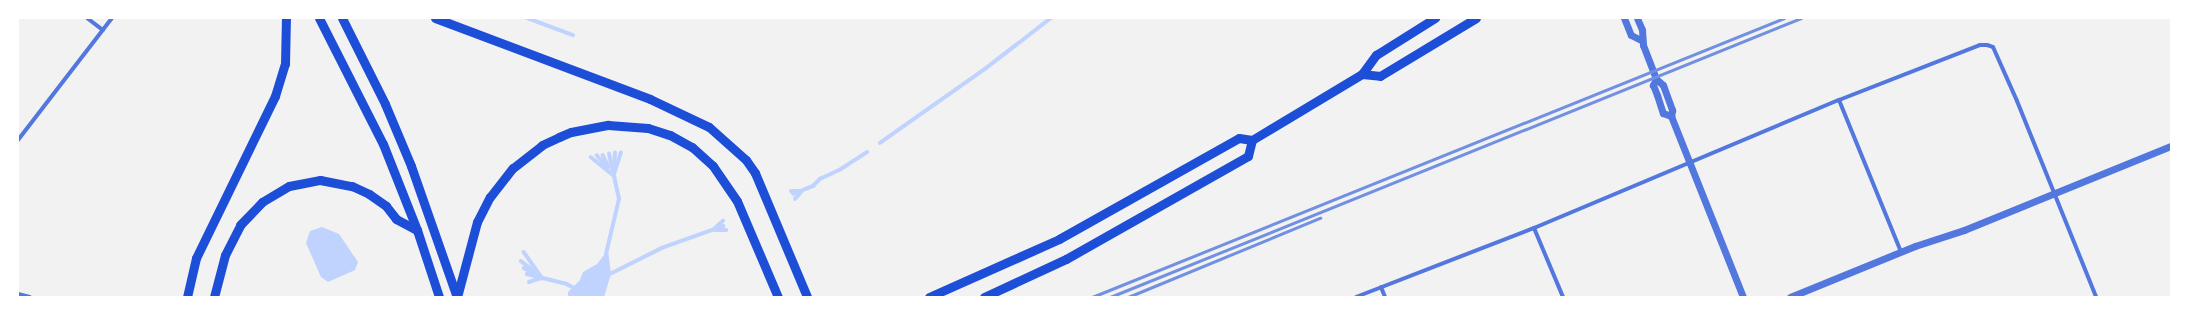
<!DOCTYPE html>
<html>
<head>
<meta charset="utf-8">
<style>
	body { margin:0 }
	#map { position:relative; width:2189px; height:315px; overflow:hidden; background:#f2f2f2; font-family:"Asap Condensed",sans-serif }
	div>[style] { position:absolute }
	.water>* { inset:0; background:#bfd3fe }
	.stream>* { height:3.5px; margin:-1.75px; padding:0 1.75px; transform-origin:1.75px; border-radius:1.75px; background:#bfd3fe }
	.minor>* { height:4px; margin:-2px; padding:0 2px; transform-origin:2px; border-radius:2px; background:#5277de }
	.tertiary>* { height:7px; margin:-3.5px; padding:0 3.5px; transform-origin:3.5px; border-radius:3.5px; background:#5277de }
	.primary>* { height:9px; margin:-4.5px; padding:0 4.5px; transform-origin:4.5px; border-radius:4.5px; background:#1d4ed8 }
	.rail>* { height:3px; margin:-1.5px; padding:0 1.5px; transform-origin:1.5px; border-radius:1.5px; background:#7290e2 }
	span { translate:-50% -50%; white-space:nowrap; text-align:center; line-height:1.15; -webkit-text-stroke:4px #fff; paint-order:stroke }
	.frame { position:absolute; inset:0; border:19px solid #fff; pointer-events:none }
</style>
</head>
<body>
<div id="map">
	<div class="water">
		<div style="clip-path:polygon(322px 227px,339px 234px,358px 262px,355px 270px,328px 282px,321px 277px,306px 243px,310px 231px)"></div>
		<div style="clip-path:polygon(608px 250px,611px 274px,604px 297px,568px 297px,568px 292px,580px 280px,583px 272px,597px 264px)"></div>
	</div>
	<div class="stream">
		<div style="left:527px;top:18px;width:49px;rotate:20.3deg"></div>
		<div style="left:880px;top:143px;width:128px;rotate:-35.2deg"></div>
		<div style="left:985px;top:69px;width:83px;rotate:-37.7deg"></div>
		<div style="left:597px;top:155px;width:17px;rotate:50deg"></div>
		<div style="left:603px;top:155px;width:13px;rotate:63deg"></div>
		<div style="left:591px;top:157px;width:28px;rotate:39deg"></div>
		<div style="left:614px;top:170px;width:17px;rotate:-87deg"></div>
		<div style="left:614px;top:174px;width:22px;rotate:-72deg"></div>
		<div style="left:791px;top:191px;width:7px"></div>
		<div style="left:793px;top:194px;width:22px;rotate:-22deg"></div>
		<div style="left:813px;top:186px;width:10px;rotate:-45deg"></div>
		<div style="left:820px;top:179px;width:23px;rotate:-25deg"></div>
		<div style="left:841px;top:169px;width:31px;rotate:-33deg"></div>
		<div style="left:795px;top:199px;width:9px;rotate:-49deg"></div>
		<div style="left:714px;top:229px;width:12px;rotate:-42deg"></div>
		<div style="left:715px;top:230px;width:11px"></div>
		<div style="left:524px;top:252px;width:32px;rotate:55deg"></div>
		<div style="left:606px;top:254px;width:57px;rotate:-76.7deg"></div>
		<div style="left:619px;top:199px;width:46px;rotate:-102.5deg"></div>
		<div style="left:521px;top:261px;width:21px;rotate:37deg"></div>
		<div style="left:524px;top:268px;width:11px;rotate:27deg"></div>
		<div style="left:527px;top:274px;width:41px;rotate:14deg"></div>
		<div style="left:567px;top:284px;width:10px;rotate:29deg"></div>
		<div style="left:608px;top:275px;width:60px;rotate:-26.6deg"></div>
		<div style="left:662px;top:248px;width:65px;rotate:-19.8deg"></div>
		<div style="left:529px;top:282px;width:13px;rotate:-18deg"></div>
	</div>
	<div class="minor">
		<div style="left:87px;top:18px;width:20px;rotate:37deg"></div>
		<div style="left:1839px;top:100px;width:164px;rotate:67.8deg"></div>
		<div style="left:18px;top:140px;width:154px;rotate:-52.4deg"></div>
		<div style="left:1534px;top:228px;width:75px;rotate:67.2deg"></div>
		<div style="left:1381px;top:287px;width:11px;rotate:68deg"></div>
		<div style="left:18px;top:294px;width:12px;rotate:14deg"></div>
		<div style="left:1356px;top:297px;width:191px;rotate:-21.2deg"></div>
		<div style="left:1534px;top:228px;width:331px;rotate:-22.8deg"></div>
		<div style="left:1839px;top:100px;width:151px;rotate:-21.3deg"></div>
		<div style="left:1980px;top:45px;width:7px"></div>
		<div style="left:1987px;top:45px;width:6px;rotate:18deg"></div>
		<div style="left:1993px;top:47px;width:59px;rotate:66deg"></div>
		<div style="left:2017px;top:101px;width:211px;rotate:68deg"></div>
	</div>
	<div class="tertiary">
		<div style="left:1624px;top:18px;width:18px;rotate:68deg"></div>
		<div style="left:1631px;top:35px;width:11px;rotate:27deg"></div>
		<div style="left:1637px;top:18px;width:13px;rotate:67deg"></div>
		<div style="left:1642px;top:30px;width:15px;rotate:86deg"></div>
		<div style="left:1643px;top:45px;width:36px;rotate:69deg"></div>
		<div style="left:1656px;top:79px;width:9px;rotate:41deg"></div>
		<div style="left:1663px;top:85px;width:27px;rotate:70deg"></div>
		<div style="left:1672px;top:110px;width:6px;rotate:99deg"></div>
		<div style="left:1671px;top:116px;width:195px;rotate:68.3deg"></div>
		<div style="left:1656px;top:79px;width:7px;rotate:117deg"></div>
		<div style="left:1653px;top:85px;width:11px;rotate:68deg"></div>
		<div style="left:1657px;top:95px;width:19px;rotate:72deg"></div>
		<div style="left:1663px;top:113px;width:9px;rotate:21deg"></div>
		<div style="left:1790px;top:297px;width:135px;rotate:-22.2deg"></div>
		<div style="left:1915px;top:246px;width:52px;rotate:-18.1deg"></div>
		<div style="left:1964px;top:230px;width:223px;rotate:-22.1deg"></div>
	</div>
	<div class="primary">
		<div style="left:319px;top:18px;width:141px;rotate:63.1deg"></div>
		<div style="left:383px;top:144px;width:92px;rotate:68.4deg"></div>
		<div style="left:417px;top:230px;width:71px;rotate:71.8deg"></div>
		<div style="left:342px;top:18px;width:96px;rotate:63.4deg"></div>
		<div style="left:385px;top:104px;width:67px;rotate:67.2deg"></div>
		<div style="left:411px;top:166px;width:139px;rotate:70.7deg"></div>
		<div style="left:435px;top:18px;width:230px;rotate:20.6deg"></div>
		<div style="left:650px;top:99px;width:65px;rotate:25.4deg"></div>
		<div style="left:709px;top:127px;width:50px;rotate:41.7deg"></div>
		<div style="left:746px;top:160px;width:16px;rotate:55deg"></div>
		<div style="left:755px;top:173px;width:134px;rotate:67.2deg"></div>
		<div style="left:1362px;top:74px;width:18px;rotate:6deg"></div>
		<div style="left:1380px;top:76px;width:112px;rotate:-31.1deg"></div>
		<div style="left:187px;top:297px;width:40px;rotate:-77deg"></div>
		<div style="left:196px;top:258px;width:180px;rotate:-64deg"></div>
		<div style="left:275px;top:96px;width:34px;rotate:-73deg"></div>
		<div style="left:285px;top:64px;width:46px;rotate:-88.8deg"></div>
		<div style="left:214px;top:297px;width:43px;rotate:-75.3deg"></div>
		<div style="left:225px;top:255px;width:34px;rotate:-63deg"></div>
		<div style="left:240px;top:225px;width:32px;rotate:-46deg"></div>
		<div style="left:262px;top:202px;width:31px;rotate:-31deg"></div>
		<div style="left:289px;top:186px;width:32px;rotate:-11deg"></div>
		<div style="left:320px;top:180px;width:33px;rotate:11deg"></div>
		<div style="left:352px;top:186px;width:19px;rotate:25deg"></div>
		<div style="left:369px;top:194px;width:21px;rotate:35deg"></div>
		<div style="left:386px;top:206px;width:16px;rotate:52deg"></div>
		<div style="left:396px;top:219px;width:24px;rotate:28deg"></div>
		<div style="left:457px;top:297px;width:78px;rotate:-75.1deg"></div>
		<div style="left:477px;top:222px;width:28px;rotate:-63deg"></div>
		<div style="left:490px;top:197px;width:37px;rotate:-52deg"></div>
		<div style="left:513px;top:168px;width:37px;rotate:-38deg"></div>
		<div style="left:542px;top:145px;width:19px;rotate:-25deg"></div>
		<div style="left:559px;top:137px;width:13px;rotate:-23deg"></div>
		<div style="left:571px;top:132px;width:38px;rotate:-11deg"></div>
		<div style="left:608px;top:125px;width:40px;rotate:4.3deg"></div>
		<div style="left:648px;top:128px;width:23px;rotate:18deg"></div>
		<div style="left:670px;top:135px;width:25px;rotate:29deg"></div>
		<div style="left:692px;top:147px;width:28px;rotate:42deg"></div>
		<div style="left:713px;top:166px;width:42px;rotate:55.6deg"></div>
		<div style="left:737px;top:201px;width:104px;rotate:66.9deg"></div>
		<div style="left:929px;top:297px;width:142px;rotate:-24deg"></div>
		<div style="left:1059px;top:239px;width:206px;rotate:-29.3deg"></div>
		<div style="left:1239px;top:138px;width:13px;rotate:9deg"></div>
		<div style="left:1252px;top:140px;width:128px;rotate:-31deg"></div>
		<div style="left:1362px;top:74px;width:24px;rotate:-54deg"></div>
		<div style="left:1376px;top:55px;width:70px;rotate:-32.1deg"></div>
		<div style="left:984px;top:297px;width:90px;rotate:-24.9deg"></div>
		<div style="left:1066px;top:259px;width:209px;rotate:-29.5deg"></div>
		<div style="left:1248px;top:156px;width:16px;rotate:-76deg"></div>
	</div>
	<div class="rail">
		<div style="left:1092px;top:297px;width:746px;rotate:-21.96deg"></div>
		<div style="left:1110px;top:297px;width:745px;rotate:-21.99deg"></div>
		<div style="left:1128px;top:297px;width:208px;rotate:-22.4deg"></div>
	</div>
	<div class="frame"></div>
</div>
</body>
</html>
